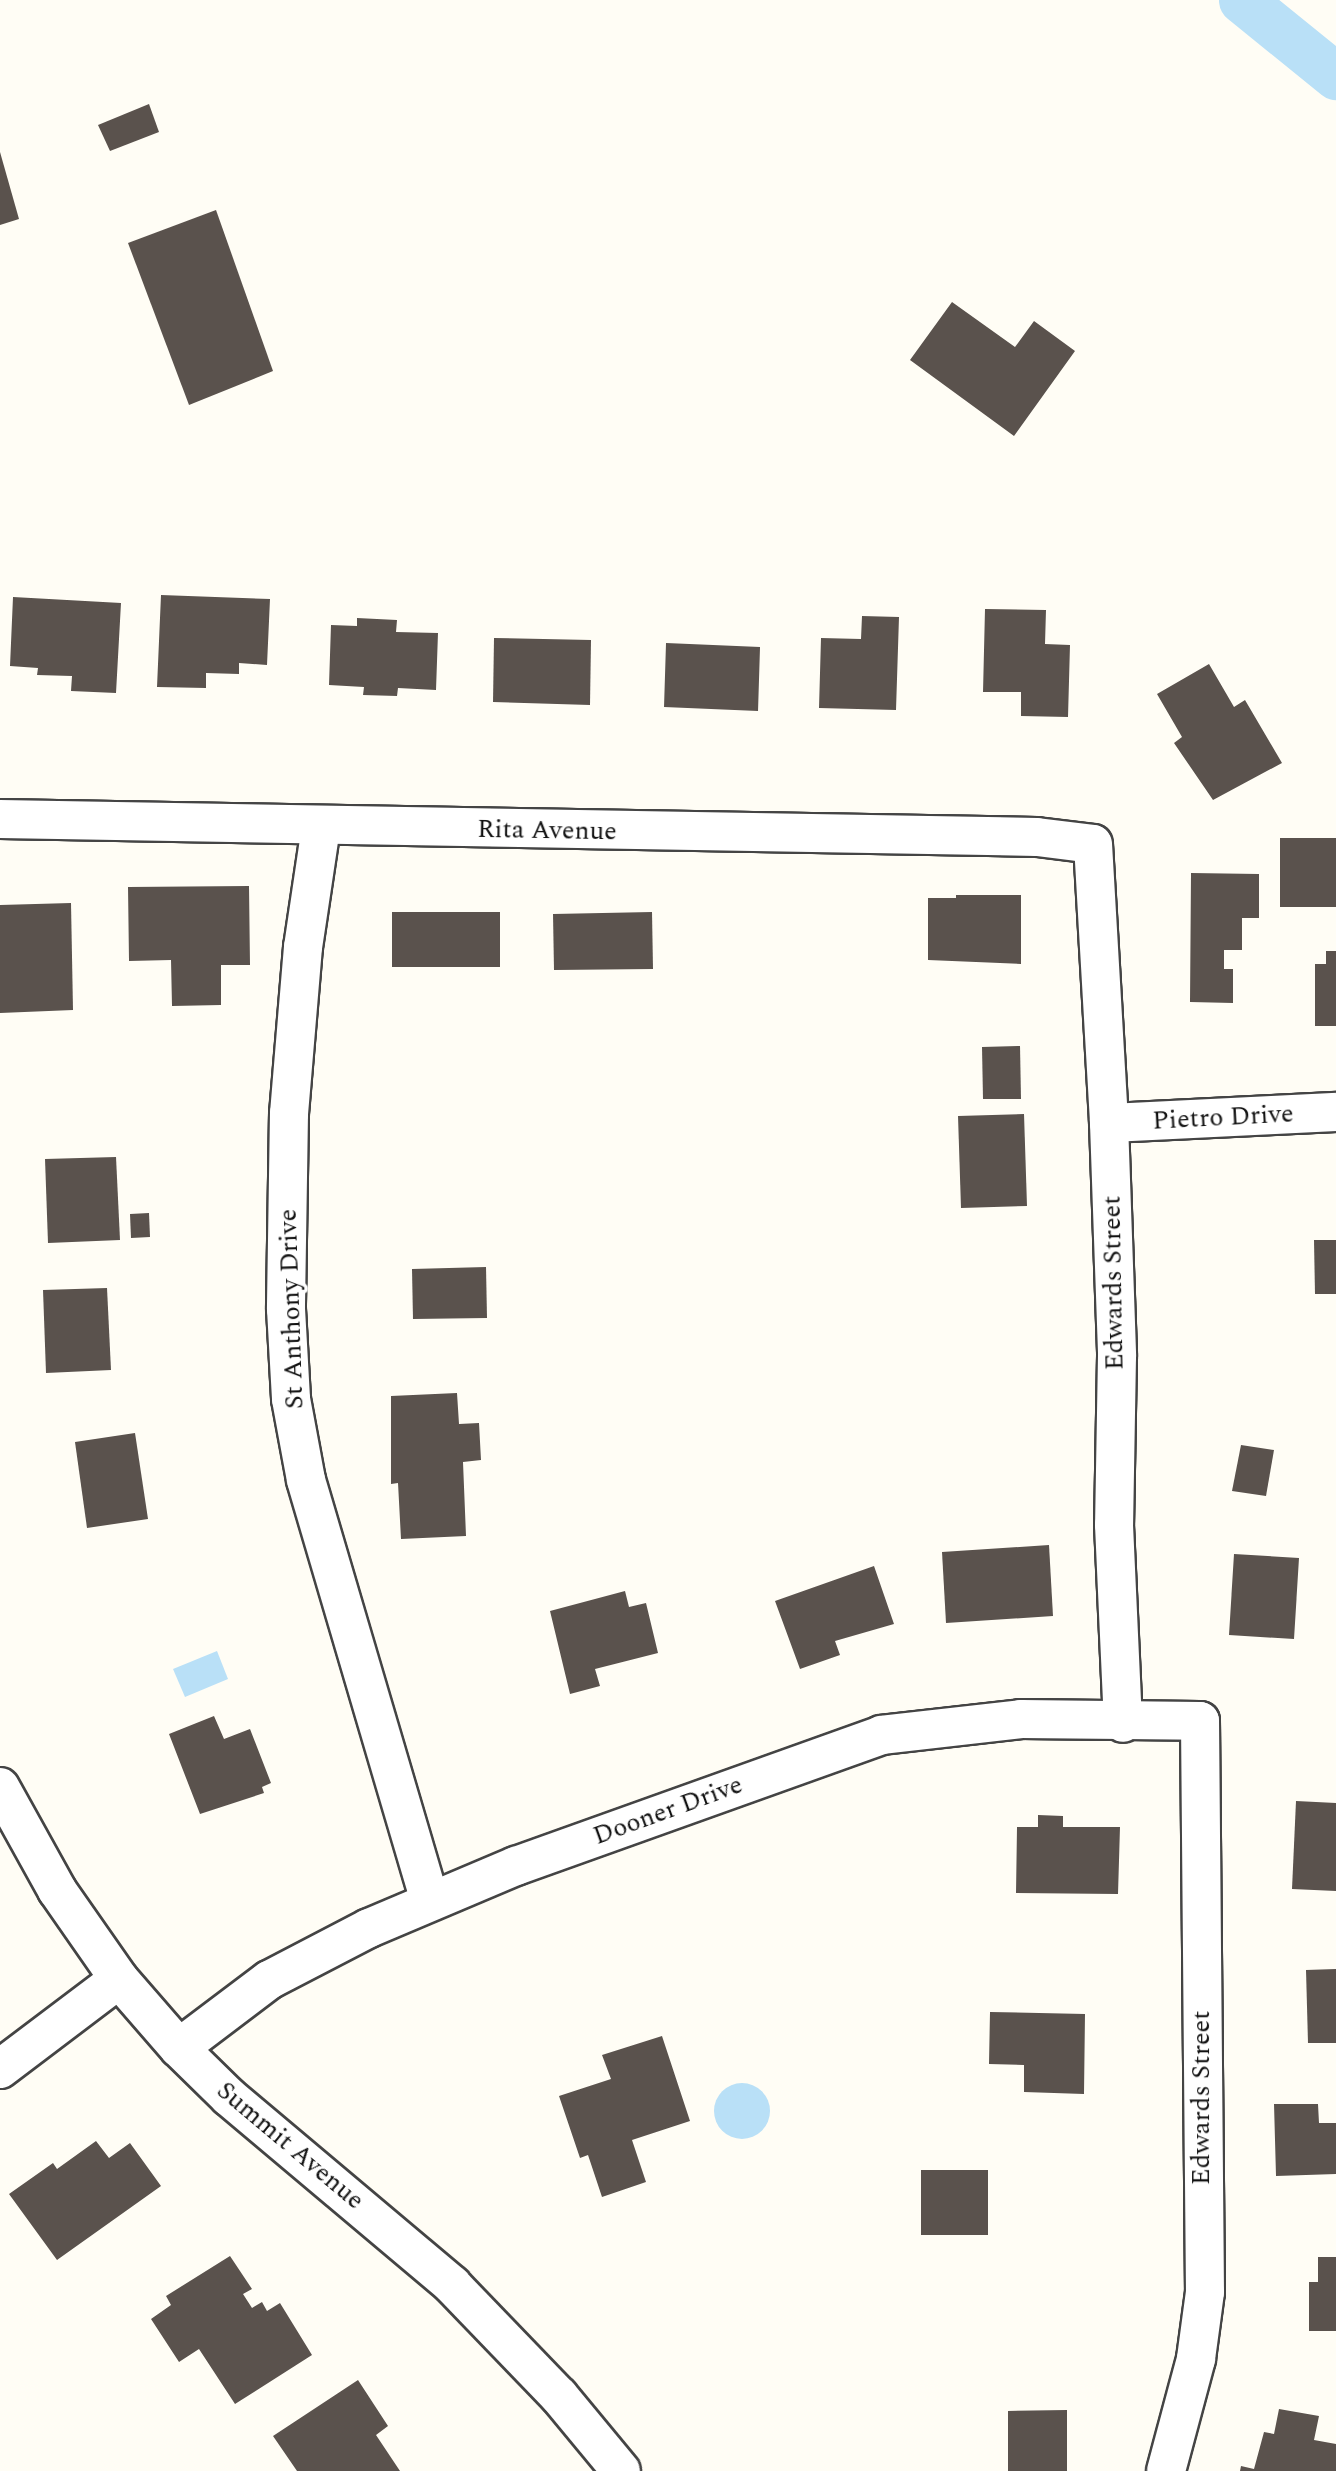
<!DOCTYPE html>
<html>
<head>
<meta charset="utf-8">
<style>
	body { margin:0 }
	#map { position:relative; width:1336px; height:2471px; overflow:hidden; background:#fffdf5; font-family:Spectral,serif }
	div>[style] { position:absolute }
	.water>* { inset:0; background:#b9e0f7 }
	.round { border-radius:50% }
	.canal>* { height:47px; margin:-23.5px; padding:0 23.5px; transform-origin:23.5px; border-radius:23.5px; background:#b9e0f7 }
	.building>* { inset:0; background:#5a524d }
	.roads { filter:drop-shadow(2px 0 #444) drop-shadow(-2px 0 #444) drop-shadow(0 2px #444) drop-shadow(0 -2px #444) }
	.minor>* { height:38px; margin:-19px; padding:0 19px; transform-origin:19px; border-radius:19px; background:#fff }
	span { translate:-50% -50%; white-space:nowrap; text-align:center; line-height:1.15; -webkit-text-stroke:7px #fff; paint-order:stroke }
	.street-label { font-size:26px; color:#111 }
</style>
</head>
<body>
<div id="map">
	<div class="water">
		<div style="clip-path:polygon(217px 1651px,228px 1679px,185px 1697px,173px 1669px)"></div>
		<div class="round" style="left:714px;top:2083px;width:56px;height:56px"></div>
	</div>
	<div class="canal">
		<div style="left:1242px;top:0;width:121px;rotate:39deg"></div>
	</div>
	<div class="building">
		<div style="clip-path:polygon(149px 104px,159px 132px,110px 151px,98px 125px)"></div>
		<div style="clip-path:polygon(0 152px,19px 219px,0 225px)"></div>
		<div style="clip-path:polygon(216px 210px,273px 371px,189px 405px,128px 243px)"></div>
		<div style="clip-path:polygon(952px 302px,1015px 347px,1034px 321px,1075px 351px,1014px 436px,910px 360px)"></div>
		<div style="clip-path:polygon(161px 595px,270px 599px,267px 665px,239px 663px,239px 674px,206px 673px,206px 688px,157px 687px)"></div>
		<div style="clip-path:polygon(13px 597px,121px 603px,116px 693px,71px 691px,72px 676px,37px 675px,38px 668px,10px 666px)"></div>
		<div style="clip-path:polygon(985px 609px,1046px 610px,1045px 644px,1070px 645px,1068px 717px,1021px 716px,1021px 692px,983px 692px)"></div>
		<div style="clip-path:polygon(862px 616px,899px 617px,896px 710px,819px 708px,821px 638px,861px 639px)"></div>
		<div style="clip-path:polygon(357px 618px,397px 620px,396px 632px,438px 633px,436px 690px,398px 688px,397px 696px,363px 695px,364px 687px,329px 685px,331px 625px,357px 626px)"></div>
		<div style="clip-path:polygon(494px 638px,591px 640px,590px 705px,493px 702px)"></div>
		<div style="clip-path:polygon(666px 643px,760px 647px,758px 711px,664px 707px)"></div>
		<div style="clip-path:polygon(1209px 664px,1234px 707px,1245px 700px,1282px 763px,1213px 800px,1174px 743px,1182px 737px,1157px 694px)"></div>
		<div style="clip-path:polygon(1280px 838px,1336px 838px,1336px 907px,1280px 907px)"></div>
		<div style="clip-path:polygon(1191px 873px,1259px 874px,1259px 918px,1242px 918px,1242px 950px,1224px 950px,1224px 969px,1233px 969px,1233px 1003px,1190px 1002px)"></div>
		<div style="clip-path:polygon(249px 886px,250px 965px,221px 965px,221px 1005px,172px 1006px,171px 960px,129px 961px,128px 887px)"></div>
		<div style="clip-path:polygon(956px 895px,1021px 895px,1021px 964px,928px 960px,928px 898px,956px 898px)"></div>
		<div style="clip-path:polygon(71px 903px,73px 1010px,0 1013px,0 905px)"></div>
		<div style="clip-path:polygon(392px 912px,500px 912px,500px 967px,392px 967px)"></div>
		<div style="clip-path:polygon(652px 912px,653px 969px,554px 970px,553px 914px)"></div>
		<div style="clip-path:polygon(1326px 951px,1336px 951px,1336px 1026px,1315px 1026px,1315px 964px,1326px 964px)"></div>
		<div style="clip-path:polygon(1020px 1046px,1021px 1099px,983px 1099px,982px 1047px)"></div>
		<div style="clip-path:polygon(1024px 1114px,1027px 1206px,961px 1208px,958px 1116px)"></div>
		<div style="clip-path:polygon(116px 1157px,120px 1240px,48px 1243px,45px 1159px)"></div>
		<div style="clip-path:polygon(149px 1213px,150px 1237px,131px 1238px,130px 1214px)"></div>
		<div style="clip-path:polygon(1314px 1240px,1336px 1240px,1336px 1294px,1315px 1294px)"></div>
		<div style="clip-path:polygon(486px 1267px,487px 1318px,413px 1319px,412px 1269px)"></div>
		<div style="clip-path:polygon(107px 1288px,111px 1370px,46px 1373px,43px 1290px)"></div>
		<div style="clip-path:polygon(457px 1393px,459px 1424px,479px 1423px,481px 1460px,463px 1462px,466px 1536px,401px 1539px,398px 1483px,391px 1484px,391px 1396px)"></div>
		<div style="clip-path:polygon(135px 1433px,148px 1519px,87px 1528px,75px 1442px)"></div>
		<div style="clip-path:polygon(1241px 1445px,1274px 1450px,1266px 1496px,1232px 1491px)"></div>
		<div style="clip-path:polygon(1049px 1545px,1053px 1616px,946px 1623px,942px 1552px)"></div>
		<div style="clip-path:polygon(1234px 1554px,1299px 1558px,1294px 1639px,1229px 1635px)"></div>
		<div style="clip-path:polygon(874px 1566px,894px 1624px,835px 1641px,840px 1655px,800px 1669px,775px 1601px)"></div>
		<div style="clip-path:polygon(625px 1591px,629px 1607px,646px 1603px,658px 1653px,595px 1669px,600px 1686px,570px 1694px,550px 1611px)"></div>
		<div style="clip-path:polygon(214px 1716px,224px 1739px,250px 1729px,271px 1783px,262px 1787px,264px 1793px,200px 1814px,169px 1734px)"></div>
		<div style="clip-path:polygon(1296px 1801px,1336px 1803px,1336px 1891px,1292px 1889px)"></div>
		<div style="clip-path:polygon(1038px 1815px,1063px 1816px,1063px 1827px,1120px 1827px,1118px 1894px,1016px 1893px,1017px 1827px,1038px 1827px)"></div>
		<div style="clip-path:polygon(1336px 1969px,1336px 2043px,1308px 2043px,1306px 1970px)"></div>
		<div style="clip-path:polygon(990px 2012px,1085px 2014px,1084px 2094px,1024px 2092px,1024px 2065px,989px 2064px)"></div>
		<div style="clip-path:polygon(662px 2036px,690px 2121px,632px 2140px,646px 2182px,602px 2197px,588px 2155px,580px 2158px,559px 2096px,611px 2079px,602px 2055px)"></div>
		<div style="clip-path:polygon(1274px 2104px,1318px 2104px,1319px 2123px,1336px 2123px,1336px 2174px,1276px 2176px)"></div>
		<div style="clip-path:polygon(96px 2141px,109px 2158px,130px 2143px,161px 2186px,57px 2260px,9px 2194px,53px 2163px,57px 2169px)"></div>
		<div style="clip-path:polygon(921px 2170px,988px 2170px,988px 2235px,921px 2235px)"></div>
		<div style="clip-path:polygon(230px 2256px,252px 2289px,243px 2294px,252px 2308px,262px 2302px,267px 2311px,280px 2303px,312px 2355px,235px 2404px,199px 2349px,179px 2362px,151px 2319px,171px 2305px,166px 2296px)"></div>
		<div style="clip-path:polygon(1318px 2257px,1336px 2257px,1336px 2331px,1309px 2331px,1309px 2282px,1318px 2282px)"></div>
		<div style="clip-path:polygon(358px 2380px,388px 2426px,376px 2435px,400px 2471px,297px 2471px,273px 2436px)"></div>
		<div style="clip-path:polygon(1279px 2409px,1319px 2416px,1314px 2440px,1336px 2444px,1336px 2471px,1240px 2471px,1241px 2466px,1254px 2469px,1264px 2432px,1274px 2434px)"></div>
		<div style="clip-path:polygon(1067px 2410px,1067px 2471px,1008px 2471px,1008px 2411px)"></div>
	</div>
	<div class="roads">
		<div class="minor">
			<div style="left:0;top:819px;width:1037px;rotate:0.99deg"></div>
			<div style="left:1037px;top:837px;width:56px;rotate:7.1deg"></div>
			<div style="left:1093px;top:844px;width:279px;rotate:86.7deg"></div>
			<div style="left:1109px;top:1123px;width:233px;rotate:88deg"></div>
			<div style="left:1117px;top:1356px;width:169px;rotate:91deg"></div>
			<div style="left:1114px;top:1525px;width:198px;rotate:87.4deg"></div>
			<div style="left:321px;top:827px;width:121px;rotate:98.5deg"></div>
			<div style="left:303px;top:947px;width:167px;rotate:94.8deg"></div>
			<div style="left:289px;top:1113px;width:196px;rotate:90.9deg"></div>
			<div style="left:286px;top:1309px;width:90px;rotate:86.8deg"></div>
			<div style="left:291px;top:1399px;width:82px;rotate:79.5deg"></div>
			<div style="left:306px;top:1480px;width:439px;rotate:73.6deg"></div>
			<div style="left:1109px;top:1123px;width:227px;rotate:-2.8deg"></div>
			<div style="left:0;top:1787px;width:118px;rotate:61deg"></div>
			<div style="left:57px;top:1890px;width:108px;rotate:55.1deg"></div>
			<div style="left:119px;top:1979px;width:91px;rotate:49deg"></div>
			<div style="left:179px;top:2048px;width:70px;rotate:44.4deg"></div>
			<div style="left:229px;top:2097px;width:292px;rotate:40.1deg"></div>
			<div style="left:452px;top:2285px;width:154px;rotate:46.1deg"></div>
			<div style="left:559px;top:2396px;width:97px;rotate:50.4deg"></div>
			<div style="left:179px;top:2048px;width:113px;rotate:-37.1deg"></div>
			<div style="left:269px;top:1980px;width:113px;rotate:-27.5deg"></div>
			<div style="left:369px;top:1928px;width:160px;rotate:-22.9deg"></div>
			<div style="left:516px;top:1866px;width:388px;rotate:-19.7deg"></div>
			<div style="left:881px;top:1735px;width:141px;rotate:-6.5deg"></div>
			<div style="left:1021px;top:1719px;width:179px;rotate:0.6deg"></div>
			<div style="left:1200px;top:1721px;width:571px;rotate:89.5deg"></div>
			<div style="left:1205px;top:2292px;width:68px;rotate:97.7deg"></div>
			<div style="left:1196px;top:2359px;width:116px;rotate:105deg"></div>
			<div style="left:0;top:2069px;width:149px;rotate:-37.1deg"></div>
		</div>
	</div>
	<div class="street-label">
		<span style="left:547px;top:831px;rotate:1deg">Rita Avenue</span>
		<span style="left:1223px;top:1118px;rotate:-3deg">Pietro Drive</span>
		<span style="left:1114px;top:1283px;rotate:-91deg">Edwards Street</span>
		<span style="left:292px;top:1309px;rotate:-92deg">St Anthony Drive</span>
		<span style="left:668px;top:1811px;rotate:-20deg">Dooner Drive</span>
		<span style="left:1202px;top:2098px;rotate:-90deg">Edwards Street</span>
		<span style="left:290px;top:2146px;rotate:40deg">Summit Avenue</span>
	</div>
</div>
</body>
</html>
